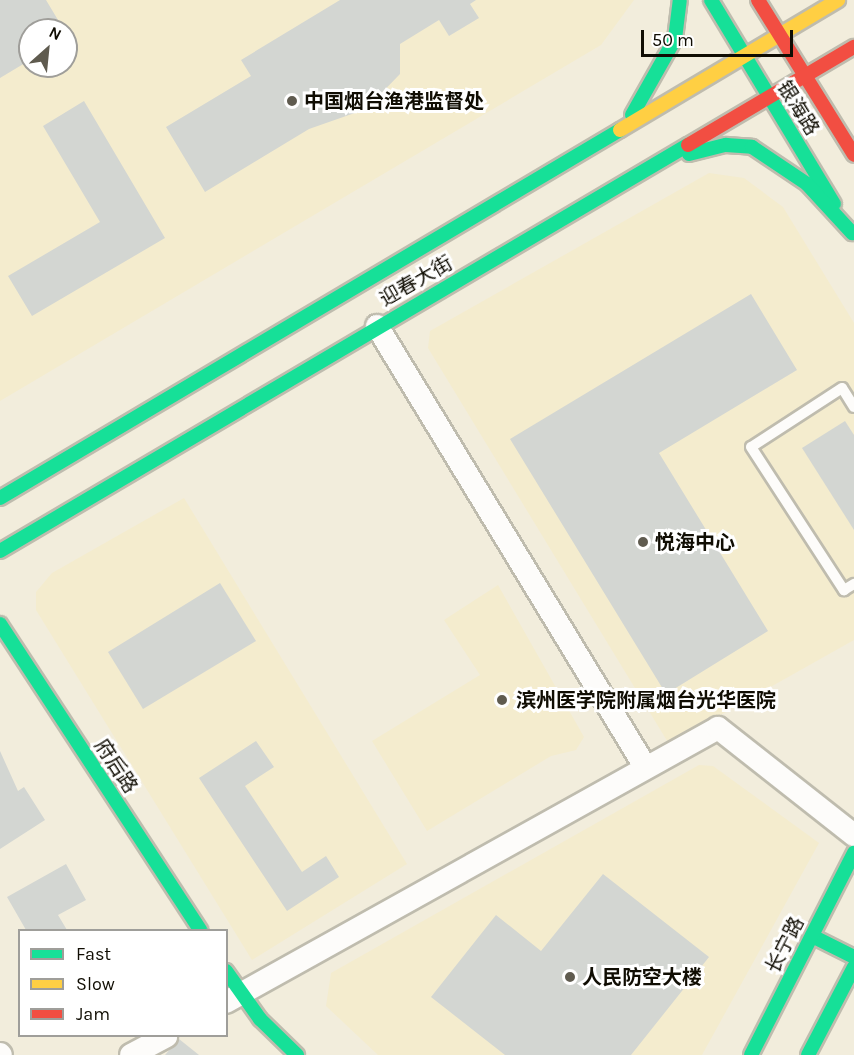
<!DOCTYPE html>
<html>
<head>
<meta charset="utf-8">
<style>
	body { margin:0 }
	#map { position:relative; width:854px; height:1055px; overflow:hidden; background:#f2eddc; font-family:Karla,"Noto Sans SC",sans-serif }
	div>[style] { position:absolute }
	.built>* { inset:0; background:#f4ecce }
	.building>* { inset:0; background:#d3d6d2 }
	.roads { filter:drop-shadow(2px 0 #bfbcae) drop-shadow(-2px 0 #bfbcae) drop-shadow(0 2px #bfbcae) drop-shadow(0 -2px #bfbcae) }
	.lane>* { height:10px; margin:-5px; padding:0 5px; transform-origin:5px; border-radius:5px; background:#fdfcfa }
	.street>* { height:22px; margin:-11px; padding:0 11px; transform-origin:11px; border-radius:11px; background:#fdfcfa }
	.fast>* { height:14px; margin:-7px; padding:0 7px; transform-origin:7px; border-radius:7px; background:#16e098 }
	.slow>* { height:14px; margin:-7px; padding:0 7px; transform-origin:7px; border-radius:7px; background:#ffcf43 }
	.jam>* { height:14px; margin:-7px; padding:0 7px; transform-origin:7px; border-radius:7px; background:#f24e42 }
	.dots>* { width:16px; height:16px; translate:-50% -50%; box-sizing:border-box; border:3px solid #fff; border-radius:50% }
	span { translate:-50% -50%; white-space:nowrap; text-align:center; line-height:1.15; -webkit-text-stroke:6px #fff; paint-order:stroke }
	.poi-label { font-size:20px; color:#100d03; font-weight:700 }
	.left { translate:0 -50%; text-align:left }
	.street-label { font-size:20px; color:#100d03 }
	.legend { position:absolute; left:18px; top:929px; width:210px; height:108px; box-sizing:border-box; background:#fff; border:2px solid #9f9e9a; margin:0; padding:8px 10px; list-style:none; font-size:18px; color:#100d03 }
	.legend li { display:flex; align-items:center; gap:12px; height:30px }
	.legend b { width:30px; border:2px solid #9f9e9a }
	.north { position:absolute; left:18px; top:18px; width:60px; height:60px; box-sizing:border-box; background:#fff; border:2px solid #9f9e9a; border-radius:50%; rotate:27deg; font-size:16px; font-weight:700; line-height:24px; text-align:center; color:#100d03 }
	.north::after { content:''; display:block; margin:auto; width:21px; height:27px; background:#5f5b4f; clip-path:polygon(50% 0,100% 100%,50% 72%,0 100%) }
	.scale { position:absolute; left:641px; top:30px; width:152px; height:27px; box-sizing:border-box; border:3px solid #100d03; border-top:0; padding-left:8px; font-size:18px; line-height:21px; white-space:nowrap; color:#100d03; -webkit-text-stroke:4px #fff; paint-order:stroke }
</style>
</head>
<body>
<div id="map">
	<div class="built">
		<div style="clip-path:polygon(evenodd,0 0,634px 0,601px 45px,0 401px,0 0,30px 30px,66px 30px,66px 66px,30px 66px,30px 30px)"></div>
		<div style="clip-path:polygon(709px 173px,744px 178px,783px 207px,854px 323px,854px 640px,669px 744px,428px 348px,430px 331px)"></div>
		<div style="clip-path:polygon(184px 498px,407px 864px,252px 960px,36px 610px,36px 592px,52px 573px)"></div>
		<div style="clip-path:polygon(498px 585px,584px 737px,576px 750px,551px 756px,427px 831px,372px 741px,480px 675px,444px 620px)"></div>
		<div style="clip-path:polygon(699px 765px,713px 766px,819px 843px,702px 1055px,378px 1055px,326px 1006px,331px 973px)"></div>
	</div>
	<div class="building">
		<div style="clip-path:polygon(0 0,46px 0,64px 30px,30px 30px,30px 60px,0 78px)"></div>
		<div style="clip-path:polygon(340px 0,476px 0,470px 4px,479px 18px,449px 36px,439px 20px,400px 44px,400px 74px,366px 109px,309px 129px,205px 192px,166px 127px,251px 76px,241px 60px)"></div>
		<div style="clip-path:polygon(84px 101px,165px 238px,32px 316px,8px 276px,100px 222px,43px 126px)"></div>
		<div style="clip-path:polygon(751px 294px,797px 370px,659px 453px,768px 631px,666px 694px,510px 439px)"></div>
		<div style="clip-path:polygon(845px 421px,854px 435px,854px 530px,802px 448px)"></div>
		<div style="clip-path:polygon(220px 583px,256px 641px,143px 709px,108px 652px)"></div>
		<div style="clip-path:polygon(256px 741px,274px 767px,245px 786px,302px 872px,326px 856px,339px 877px,287px 911px,199px 778px)"></div>
		<div style="clip-path:polygon(0 751px,18px 791px,24px 787px,45px 820px,0 849px)"></div>
		<div style="clip-path:polygon(66px 864px,86px 900px,58px 915px,67px 930px,26px 930px,7px 897px)"></div>
		<div style="clip-path:polygon(603px 874px,709px 957px,631px 1055px,505px 1055px,431px 997px,496px 915px,541px 951px)"></div>
		<div style="clip-path:polygon(179px 1039px,199px 1055px,165px 1055px)"></div>
	</div>
	<div class="roads">
		<div class="lane">
			<div style="left:854px;top:407px;width:22px;rotate:-122deg"></div>
			<div style="left:842px;top:388px;width:108px;rotate:147deg"></div>
			<div style="left:751px;top:447px;width:171px;rotate:57deg"></div>
			<div style="left:844px;top:590px;width:12px;rotate:-31deg"></div>
		</div>
		<div class="street">
			<div style="left:377px;top:326px;width:517px;rotate:58.68deg"></div>
			<div style="left:226px;top:1002px;width:563px;rotate:-29.11deg"></div>
			<div style="left:718px;top:728px;width:173px;rotate:38.2deg"></div>
			<div style="left:0;top:1054px;width:1px;rotate:45deg"></div>
			<div style="left:131px;top:1055px;width:40px;rotate:-28deg"></div>
		</div>
		<div class="fast">
			<div style="left:711px;top:0;width:238px;rotate:58.9deg"></div>
			<div style="left:632px;top:115px;width:87px;rotate:-60.5deg"></div>
			<div style="left:675px;top:39px;width:39px;rotate:-83deg"></div>
			<div style="left:689px;top:154px;width:38px;rotate:-14deg"></div>
			<div style="left:726px;top:145px;width:26px;rotate:4deg"></div>
			<div style="left:752px;top:147px;width:66px;rotate:33.9deg"></div>
			<div style="left:807px;top:184px;width:67px;rotate:47.4deg"></div>
			<div style="left:0;top:498px;width:721px;rotate:-30.69deg"></div>
			<div style="left:0;top:551px;width:799px;rotate:-30.55deg"></div>
			<div style="left:0;top:624px;width:366px;rotate:56.8deg"></div>
			<div style="left:812px;top:936px;width:47px;rotate:26.6deg"></div>
			<div style="left:226px;top:971px;width:59px;rotate:54.7deg"></div>
			<div style="left:260px;top:1019px;width:52px;rotate:44.2deg"></div>
			<div style="left:751px;top:1055px;width:227px;rotate:-63deg"></div>
			<div style="left:808px;top:1055px;width:99px;rotate:-62.4deg"></div>
		</div>
		<div class="slow">
			<div style="left:620px;top:130px;width:254px;rotate:-30.8deg"></div>
		</div>
		<div class="jam">
			<div style="left:758px;top:0;width:182px;rotate:58.2deg"></div>
			<div style="left:688px;top:145px;width:193px;rotate:-30.6deg"></div>
		</div>
	</div>
	<div class="dots">
		<div style="left:292px;top:101px;background:#5f5b4f"></div>
		<div style="left:643px;top:542px;background:#5f5b4f"></div>
		<div style="left:502px;top:700px;background:#5f5b4f"></div>
		<div style="left:570px;top:977px;background:#5f5b4f"></div>
	</div>
	<div class="poi-label">
		<span class="left" style="left:304px;top:101px">中国烟台渔港监督处</span>
		<span class="left" style="left:655px;top:542px">悦海中心</span>
		<span class="left" style="left:516px;top:700px">滨州医学院附属烟台光华医院</span>
		<span class="left" style="left:582px;top:977px">人民防空大楼</span>
	</div>
	<div class="street-label">
		<span style="left:798px;top:108px;rotate:58deg">银海路</span>
		<span style="left:416px;top:281px;rotate:-30deg">迎春大街</span>
		<span style="left:116px;top:766px;rotate:57deg">府后路</span>
		<span style="left:785px;top:945px;rotate:-63deg">长宁路</span>
	</div>
	<ul class="legend">
	<li><b style="height:8px;background:#16e098"></b>Fast</li>
	<li><b style="height:8px;background:#ffcf43"></b>Slow</li>
	<li><b style="height:8px;background:#f24e42"></b>Jam</li>
	</ul>
	<div class="north">N</div>
	<div class="scale">50 m</div>
</div>
</body>
</html>
